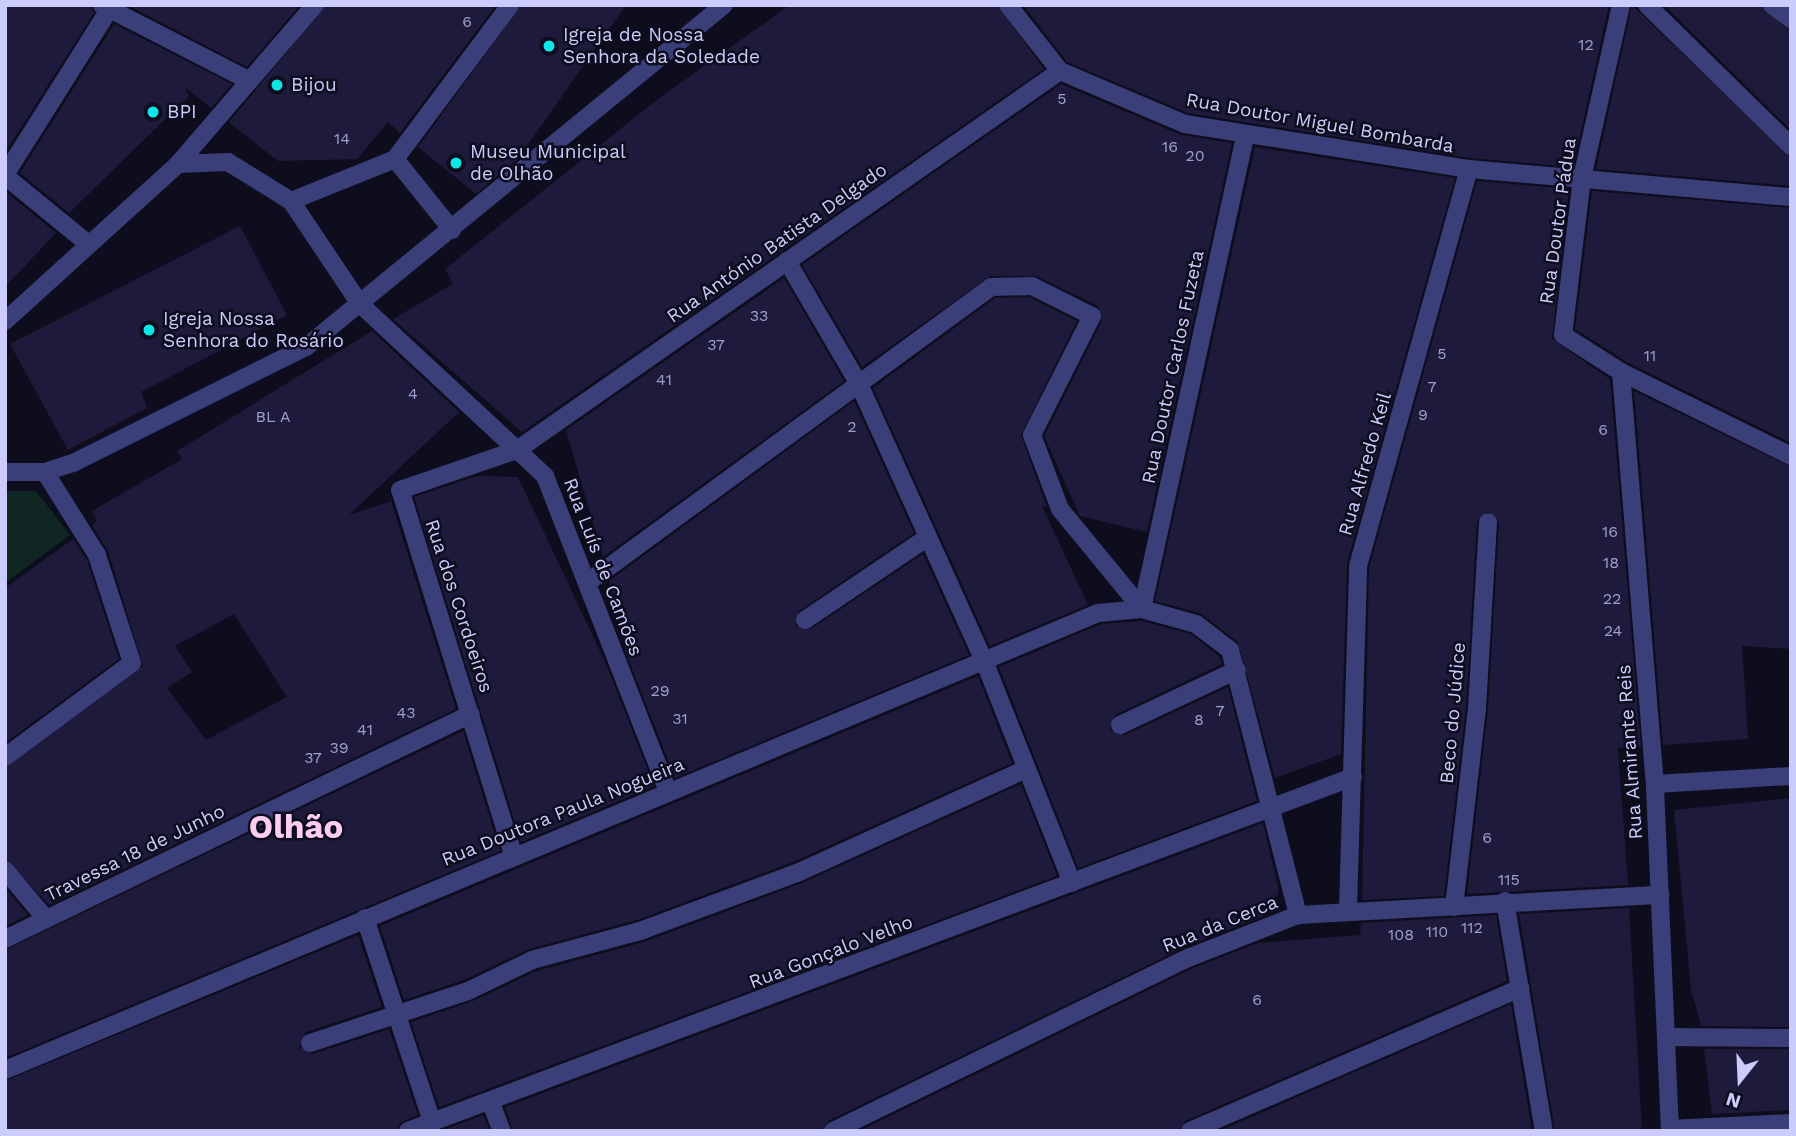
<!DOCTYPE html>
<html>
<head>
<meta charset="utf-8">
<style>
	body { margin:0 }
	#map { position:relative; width:1796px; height:1136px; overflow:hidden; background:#0e0d1d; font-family:"Work Sans",sans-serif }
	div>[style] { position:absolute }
	.green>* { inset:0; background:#102623 }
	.building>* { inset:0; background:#1d1a3c }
	.service>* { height:18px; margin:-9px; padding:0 9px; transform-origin:9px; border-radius:9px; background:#3a3e79 }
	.pedestrian>* { height:18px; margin:-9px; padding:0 9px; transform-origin:9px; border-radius:9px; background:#3a3e79 }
	.minor>* { height:18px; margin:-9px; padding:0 9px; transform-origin:9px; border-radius:9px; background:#3a3e79 }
	.tertiary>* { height:18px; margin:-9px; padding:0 9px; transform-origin:9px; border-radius:9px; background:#3a3e79 }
	.dots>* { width:19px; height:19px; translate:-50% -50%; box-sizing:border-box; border:4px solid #0e0d1d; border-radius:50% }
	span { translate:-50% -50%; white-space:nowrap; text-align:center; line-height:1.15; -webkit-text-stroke:5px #0e0d1d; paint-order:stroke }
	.number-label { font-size:16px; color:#a09fcc }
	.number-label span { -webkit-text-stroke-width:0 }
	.poi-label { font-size:19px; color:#cbcbfc }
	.left { translate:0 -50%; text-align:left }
	.street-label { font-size:19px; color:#cbcbfc }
	.town-label { font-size:33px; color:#fccdf0; font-weight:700 }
	.frame { position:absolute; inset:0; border:7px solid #cbcbfc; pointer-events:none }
	.north { position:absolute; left:1705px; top:1045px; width:70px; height:70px; -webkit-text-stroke:5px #0e0d1d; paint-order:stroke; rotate:198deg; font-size:19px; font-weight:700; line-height:28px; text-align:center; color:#cbcbfc }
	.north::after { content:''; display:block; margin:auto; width:24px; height:32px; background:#cbcbfc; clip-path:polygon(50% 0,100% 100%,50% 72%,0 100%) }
</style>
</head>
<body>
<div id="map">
	<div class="green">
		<div style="clip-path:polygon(5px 491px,36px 491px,70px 535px,5px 583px)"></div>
	</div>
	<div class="building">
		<div style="clip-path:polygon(5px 5px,91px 5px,94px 13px,5px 153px)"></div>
		<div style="clip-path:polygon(127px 5px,300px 5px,247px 67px)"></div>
		<div style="clip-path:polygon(326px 5px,496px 5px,400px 133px,388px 122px,357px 159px,278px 161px,229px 122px)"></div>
		<div style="clip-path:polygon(521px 5px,626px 5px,517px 160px,476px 194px,418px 147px)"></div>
		<div style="clip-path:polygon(790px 5px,997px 5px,1044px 69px,522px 432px,393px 319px,453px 284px,445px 269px,654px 102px)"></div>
		<div style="clip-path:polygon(1023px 5px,1609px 5px,1573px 167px,1470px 158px,1188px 113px,1067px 62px)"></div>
		<div style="clip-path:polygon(1632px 5px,1791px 157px,1791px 186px,1596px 169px)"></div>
		<div style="clip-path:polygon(1664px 5px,1761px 5px,1791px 30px,1791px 130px)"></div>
		<div style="clip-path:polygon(114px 24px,232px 84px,211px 108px,185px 87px,189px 96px,69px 213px,20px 173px)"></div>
		<div style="clip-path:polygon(1061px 84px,1181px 135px,1232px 143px,1147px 532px,1080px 516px,1044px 436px,1102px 321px,1098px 306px,1036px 276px,990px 276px,862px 367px,802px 265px)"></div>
		<div style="clip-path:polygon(1255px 147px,1455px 178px,1347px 563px,1341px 754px,1275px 778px,1238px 642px,1200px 613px,1155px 601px)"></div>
		<div style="clip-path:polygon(1477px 181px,1569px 189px,1552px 339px,1610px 379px,1641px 747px,1618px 748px,1628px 885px,1467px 894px,1488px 709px,1499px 523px,1488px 511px,1477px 521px,1466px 707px,1444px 896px,1362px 900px,1369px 568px)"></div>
		<div style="clip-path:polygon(5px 191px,56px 233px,5px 287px)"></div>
		<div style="clip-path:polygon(1592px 191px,1791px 208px,1791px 443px,1627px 362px,1575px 329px)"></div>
		<div style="clip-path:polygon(240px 226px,287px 315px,141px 392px,147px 408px,68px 450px,10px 344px)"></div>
		<div style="clip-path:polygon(784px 278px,844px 381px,603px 557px,566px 430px)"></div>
		<div style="clip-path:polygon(1029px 297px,1077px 321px,1021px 435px,1047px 508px,1042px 506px,1088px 605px,990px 646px,873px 388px,995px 298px)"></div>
		<div style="clip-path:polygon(evenodd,372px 331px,459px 412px,349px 515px,391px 501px,456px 709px,49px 905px,5px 859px,5px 768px,143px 666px,108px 551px,92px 525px,97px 521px,92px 511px,182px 459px,177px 451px,372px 331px,234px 614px,287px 697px,206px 740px,167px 688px,192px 672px,175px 646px,234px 614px)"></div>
		<div style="clip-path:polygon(1634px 391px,1791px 467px,1791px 649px,1742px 646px,1748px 739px,1663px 745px)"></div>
		<div style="clip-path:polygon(854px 401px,914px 533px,799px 611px,795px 626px,811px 629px,923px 554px,969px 655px,675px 778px,627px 656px,609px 581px)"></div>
		<div style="clip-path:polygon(477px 476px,518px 477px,606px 664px,654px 786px,521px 842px,414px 497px)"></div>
		<div style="clip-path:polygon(73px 539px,87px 560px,119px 659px,5px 743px,5px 588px)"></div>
		<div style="clip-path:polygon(1141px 621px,1191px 634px,1220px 657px,1222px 664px,1115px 715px,1110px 730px,1125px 735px,1228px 687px,1257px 801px,1078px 868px,999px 667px,1101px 624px)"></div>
		<div style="clip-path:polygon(978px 676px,1012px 763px,793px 862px,637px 920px,529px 949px,464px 980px,404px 1000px,380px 926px)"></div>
		<div style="clip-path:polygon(463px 731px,500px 851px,5px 1058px,5px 950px)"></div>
		<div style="clip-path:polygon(1021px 784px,1057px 876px,439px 1107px,411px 1022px,473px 1001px,536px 971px,644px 942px,802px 883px)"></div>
		<div style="clip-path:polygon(1791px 798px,1791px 1027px,1701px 1026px,1691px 989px,1674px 810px)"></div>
		<div style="clip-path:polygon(1263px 823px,1279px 892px,1264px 916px,1183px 948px,828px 1121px,822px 1131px,513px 1131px,505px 1107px)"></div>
		<div style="clip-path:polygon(5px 888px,28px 915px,5px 926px)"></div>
		<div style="clip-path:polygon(1629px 908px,1642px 1131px,1555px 1131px,1519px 914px)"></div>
		<div style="clip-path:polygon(1496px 915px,1507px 981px,1185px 1121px,1179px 1131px,859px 1131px,1193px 968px,1258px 943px,1360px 935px,1361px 923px)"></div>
		<div style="clip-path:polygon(358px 935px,382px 1007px,306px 1032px,299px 1046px,313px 1054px,389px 1029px,418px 1115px,400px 1123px,397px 1131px,5px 1131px,5px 1081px)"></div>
		<div style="clip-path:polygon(1511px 1004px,1532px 1131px,1219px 1131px)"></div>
		<div style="clip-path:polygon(1704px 1049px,1791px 1049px,1791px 1110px,1712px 1114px)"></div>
		<div style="clip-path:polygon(483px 1115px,490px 1131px,441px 1131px)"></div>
	</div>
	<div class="service">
		<div style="left:805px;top:620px;width:148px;rotate:-34deg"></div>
		<div style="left:5px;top:757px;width:158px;rotate:-36.5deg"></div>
		<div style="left:132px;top:663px;width:114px;rotate:-108deg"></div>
		<div style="left:97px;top:555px;width:98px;rotate:-122.1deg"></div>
		<div style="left:5px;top:870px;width:64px;rotate:50.1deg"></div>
	</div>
	<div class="pedestrian">
		<div style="left:102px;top:5px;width:166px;rotate:27.2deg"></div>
		<div style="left:395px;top:159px;width:91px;rotate:51.2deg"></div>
		<div style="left:178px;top:164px;width:210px;rotate:-49.3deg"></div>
		<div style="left:5px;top:175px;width:201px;rotate:-57.8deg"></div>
		<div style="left:5px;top:176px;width:104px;rotate:39.2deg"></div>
		<div style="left:291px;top:201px;width:112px;rotate:-22deg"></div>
		<div style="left:395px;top:159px;width:192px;rotate:-53.2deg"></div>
		<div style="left:983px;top:658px;width:242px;rotate:68.4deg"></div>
		<div style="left:1120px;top:725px;width:129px;rotate:-25.2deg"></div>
		<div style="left:310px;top:1043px;width:166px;rotate:-18.2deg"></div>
		<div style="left:468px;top:991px;width:71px;rotate:-25.8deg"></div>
		<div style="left:532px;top:960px;width:112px;rotate:-15deg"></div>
		<div style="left:640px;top:931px;width:167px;rotate:-20.3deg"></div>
		<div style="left:797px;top:873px;width:252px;rotate:-24.4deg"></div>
	</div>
	<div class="minor">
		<div style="left:1008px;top:5px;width:84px;rotate:51.8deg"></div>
		<div style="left:1060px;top:71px;width:136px;rotate:23deg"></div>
		<div style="left:1185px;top:124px;width:288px;rotate:9deg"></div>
		<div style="left:1469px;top:169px;width:323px;rotate:5deg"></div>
		<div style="left:1621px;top:5px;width:177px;rotate:102.7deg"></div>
		<div style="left:1582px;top:178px;width:158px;rotate:96.9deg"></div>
		<div style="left:1563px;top:335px;width:69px;rotate:32.5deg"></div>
		<div style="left:1621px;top:372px;width:190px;rotate:26.3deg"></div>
		<div style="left:1647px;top:5px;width:202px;rotate:44.4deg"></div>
		<div style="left:1772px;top:5px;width:24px;rotate:36deg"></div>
		<div style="left:787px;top:261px;width:143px;rotate:59.7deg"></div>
		<div style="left:859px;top:384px;width:301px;rotate:65.7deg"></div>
		<div style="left:5px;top:321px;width:234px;rotate:-42.2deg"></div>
		<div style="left:178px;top:164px;width:50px;rotate:-2.3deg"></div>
		<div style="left:228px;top:162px;width:74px;rotate:31.8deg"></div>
		<div style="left:291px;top:201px;width:124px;rotate:56.2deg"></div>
		<div style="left:360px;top:304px;width:253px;rotate:42.9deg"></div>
		<div style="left:545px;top:476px;width:339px;rotate:68.7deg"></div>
		<div style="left:1621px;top:372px;width:413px;rotate:85.3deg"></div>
		<div style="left:587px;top:583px;width:501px;rotate:-36.23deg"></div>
		<div style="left:991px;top:287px;width:41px;rotate:-1.4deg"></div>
		<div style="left:1032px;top:286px;width:67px;rotate:26.6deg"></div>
		<div style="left:1092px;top:316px;width:133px;rotate:116.8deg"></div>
		<div style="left:1032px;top:435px;width:79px;rotate:69.3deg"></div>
		<div style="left:1060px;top:509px;width:129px;rotate:50.6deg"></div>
		<div style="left:1142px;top:609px;width:486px;rotate:-77.7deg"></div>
		<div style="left:513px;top:854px;width:381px;rotate:-107.2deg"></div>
		<div style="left:400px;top:490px;width:124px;rotate:-18.9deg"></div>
		<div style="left:517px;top:450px;width:662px;rotate:-34.91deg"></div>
		<div style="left:1505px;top:901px;width:233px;rotate:80.4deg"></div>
		<div style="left:1454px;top:907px;width:200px;rotate:-83.4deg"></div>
		<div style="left:1477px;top:708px;width:186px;rotate:-86.6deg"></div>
		<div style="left:1348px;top:909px;width:343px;rotate:-88.3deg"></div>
		<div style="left:1358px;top:566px;width:412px;rotate:-74.4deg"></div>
		<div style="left:365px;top:918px;width:215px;rotate:71.8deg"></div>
		<div style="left:5px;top:939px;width:517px;rotate:-25.77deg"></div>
		<div style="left:1666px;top:1037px;width:125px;rotate:0.5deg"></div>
		<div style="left:5px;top:1070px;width:1185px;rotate:-22.69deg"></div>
		<div style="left:1098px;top:613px;width:44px;rotate:-5.2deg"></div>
		<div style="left:1142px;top:609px;width:56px;rotate:15.5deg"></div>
		<div style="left:1196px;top:624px;width:43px;rotate:37.4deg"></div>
		<div style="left:1230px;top:650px;width:274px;rotate:75.6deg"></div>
		<div style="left:491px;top:1103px;width:30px;rotate:69deg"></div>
		<div style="left:1670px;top:1129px;width:121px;rotate:-2.8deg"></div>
		<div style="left:408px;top:1131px;width:1009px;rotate:-20.54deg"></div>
		<div style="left:833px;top:1131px;width:395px;rotate:-26deg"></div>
		<div style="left:1188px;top:958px;width:118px;rotate:-21.4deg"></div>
		<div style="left:1298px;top:915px;width:363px;rotate:-3.2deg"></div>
		<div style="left:1190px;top:1131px;width:360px;rotate:-23.4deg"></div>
	</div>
	<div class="tertiary">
		<div style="left:5px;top:472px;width:40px"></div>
		<div style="left:45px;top:472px;width:32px;rotate:-18deg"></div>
		<div style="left:75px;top:462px;width:258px;rotate:-26.5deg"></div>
		<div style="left:306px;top:347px;width:540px;rotate:-39.29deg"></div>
		<div style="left:1670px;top:1131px;width:347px;rotate:-92.5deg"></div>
		<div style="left:1655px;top:784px;width:136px;rotate:-3.4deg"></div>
	</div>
	<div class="dots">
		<div style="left:549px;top:46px;background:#0ce7e6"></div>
		<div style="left:277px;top:85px;background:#0ce7e6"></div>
		<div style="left:153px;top:112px;background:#0ce7e6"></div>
		<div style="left:456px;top:163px;background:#0ce7e6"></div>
		<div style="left:149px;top:330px;background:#0ce7e6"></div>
	</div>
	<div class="number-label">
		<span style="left:467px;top:22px">6</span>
		<span style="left:1586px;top:45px">12</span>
		<span style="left:1062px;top:99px">5</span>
		<span style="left:342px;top:139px">14</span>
		<span style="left:1170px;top:147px">16</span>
		<span style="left:1195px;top:156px">20</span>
		<span style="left:759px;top:316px">33</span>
		<span style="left:716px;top:345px">37</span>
		<span style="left:1442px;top:354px">5</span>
		<span style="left:1650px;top:356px">11</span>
		<span style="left:664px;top:380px">41</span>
		<span style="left:1432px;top:387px">7</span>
		<span style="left:413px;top:394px">4</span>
		<span style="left:1423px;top:415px">9</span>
		<span style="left:273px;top:417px">BL A</span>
		<span style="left:852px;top:427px">2</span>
		<span style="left:1603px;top:430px">6</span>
		<span style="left:1610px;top:532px">16</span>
		<span style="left:1611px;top:563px">18</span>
		<span style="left:1612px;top:599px">22</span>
		<span style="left:1613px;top:631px">24</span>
		<span style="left:660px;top:691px">29</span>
		<span style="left:1220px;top:711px">7</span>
		<span style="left:406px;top:713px">43</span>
		<span style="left:680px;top:719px">31</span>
		<span style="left:1199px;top:720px">8</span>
		<span style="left:365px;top:730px">41</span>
		<span style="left:339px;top:748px">39</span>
		<span style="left:313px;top:758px">37</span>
		<span style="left:1487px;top:838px">6</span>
		<span style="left:1509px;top:880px">115</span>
		<span style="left:1472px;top:928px">112</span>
		<span style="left:1437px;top:932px">110</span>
		<span style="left:1401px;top:935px">108</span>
		<span style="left:1257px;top:1000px">6</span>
	</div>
	<div class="poi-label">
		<span class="left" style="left:563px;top:46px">Igreja de Nossa<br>Senhora da Soledade</span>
		<span class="left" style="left:291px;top:85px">Bijou</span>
		<span class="left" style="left:167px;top:112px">BPI</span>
		<span class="left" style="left:470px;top:163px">Museu Municipal<br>de Olhão</span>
		<span class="left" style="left:163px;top:330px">Igreja Nossa<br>Senhora do Rosário</span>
	</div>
	<div class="street-label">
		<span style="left:1320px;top:123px;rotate:10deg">Rua Doutor Miguel Bombarda</span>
		<span style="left:1558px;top:221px;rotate:-82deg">Rua Doutor Pádua</span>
		<span style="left:777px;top:243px;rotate:-35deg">Rua António Batista Delgado</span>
		<span style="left:1173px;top:367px;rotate:-78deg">Rua Doutor Carlos Fuzeta</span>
		<span style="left:1365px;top:464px;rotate:-74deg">Rua Alfredo Keil</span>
		<span style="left:603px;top:567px;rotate:69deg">Rua Luís de Camões</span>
		<span style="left:459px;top:606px;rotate:72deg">Rua dos Cordoeiros</span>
		<span style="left:1453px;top:713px;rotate:-85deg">Beco do Júdice</span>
		<span style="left:1630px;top:752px;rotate:-94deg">Rua Almirante Reis</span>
		<span style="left:563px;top:812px;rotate:-22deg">Rua Doutora Paula Nogueira</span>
		<span style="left:135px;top:853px;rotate:-26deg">Travessa 18 de Junho</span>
		<span style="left:1220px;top:924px;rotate:-22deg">Rua da Cerca</span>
		<span style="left:831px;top:952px;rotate:-21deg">Rua Gonçalo Velho</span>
	</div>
	<div class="town-label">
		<span style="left:296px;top:827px">Olhão</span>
	</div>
	<div class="frame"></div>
	<div class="north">N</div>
</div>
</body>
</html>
